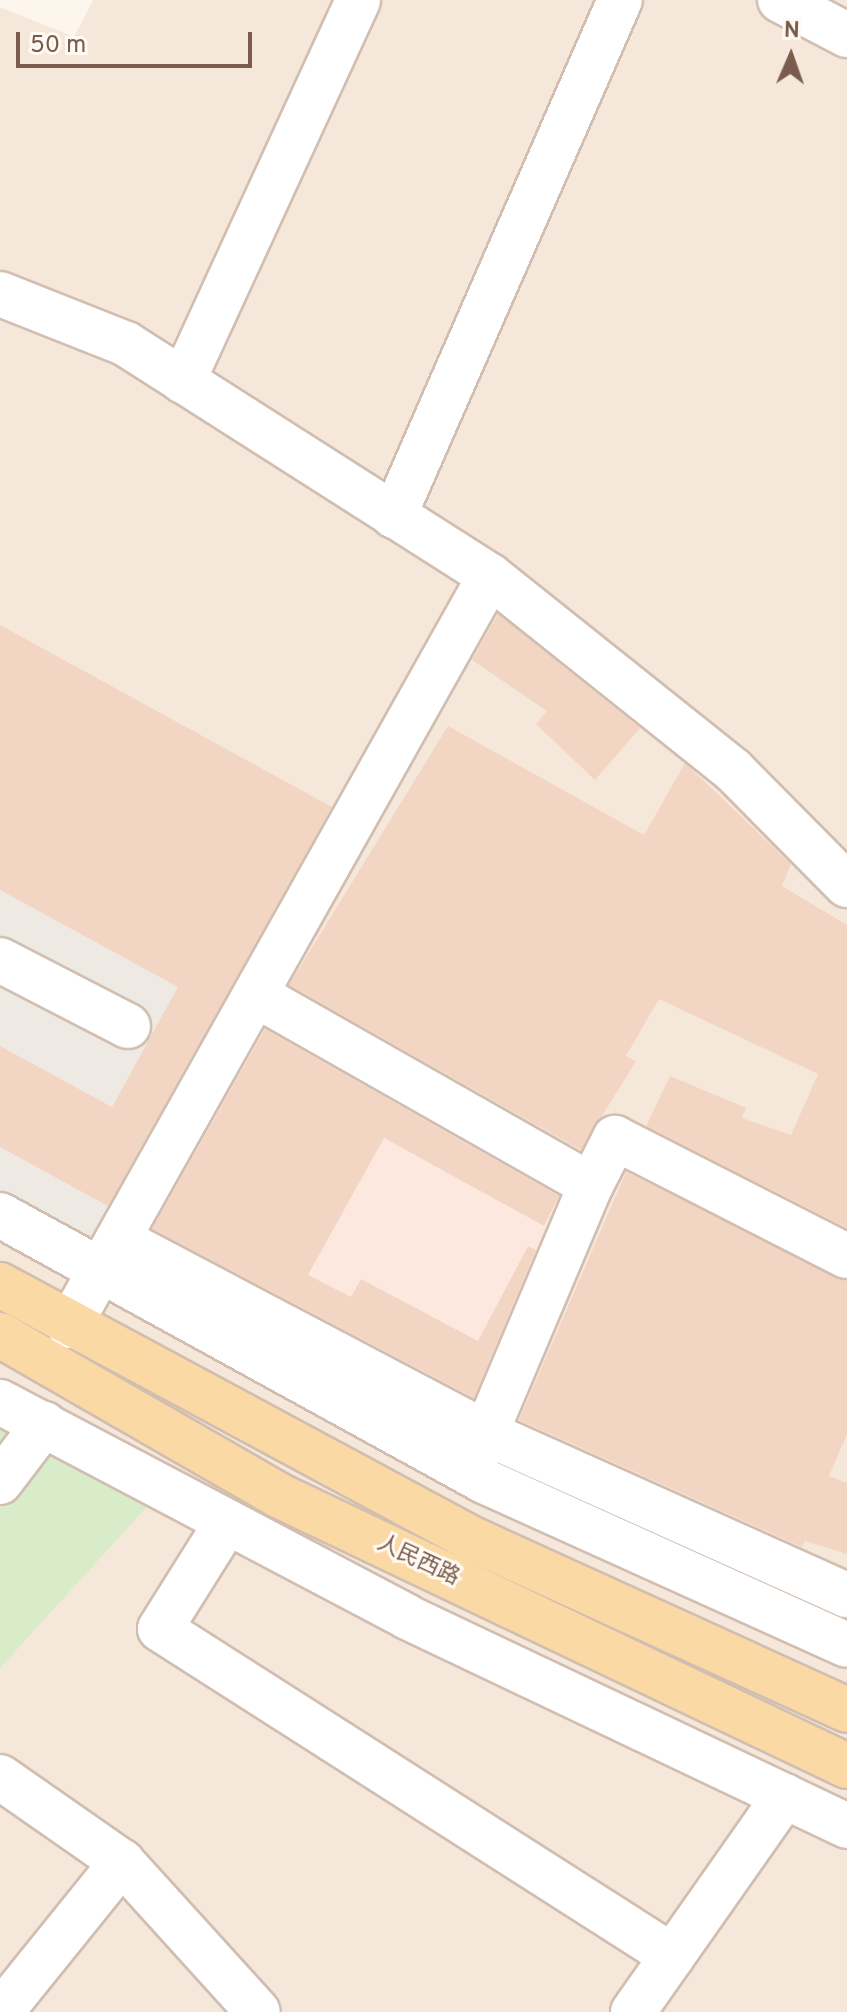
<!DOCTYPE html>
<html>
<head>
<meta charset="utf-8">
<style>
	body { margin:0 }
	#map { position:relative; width:847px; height:2012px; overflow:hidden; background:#fdf6ec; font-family:Overpass,"Noto Sans SC",sans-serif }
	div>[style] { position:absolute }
	.residential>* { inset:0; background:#f5e8da }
	.commercial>* { inset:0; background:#fde8e0 }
	.industrial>* { inset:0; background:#efe9e4 }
	.green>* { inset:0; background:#d8ecc9 }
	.building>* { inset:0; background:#f3d5c3 }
	.roads { filter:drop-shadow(2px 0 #d1beb0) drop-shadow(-2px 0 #d1beb0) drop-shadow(0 2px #d1beb0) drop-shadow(0 -2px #d1beb0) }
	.minor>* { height:44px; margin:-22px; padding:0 22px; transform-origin:22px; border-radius:22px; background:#fff }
	.major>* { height:44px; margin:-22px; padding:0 22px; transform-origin:22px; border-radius:22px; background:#fbd9a5 }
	span { translate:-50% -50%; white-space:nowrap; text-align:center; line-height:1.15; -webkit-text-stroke:6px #fffaf3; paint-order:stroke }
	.street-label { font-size:22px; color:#7a5c4d }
	.north { position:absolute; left:751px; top:16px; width:80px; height:80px; -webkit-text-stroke:6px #fffaf3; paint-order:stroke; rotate:2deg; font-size:22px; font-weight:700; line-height:32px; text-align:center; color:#7a5c4d }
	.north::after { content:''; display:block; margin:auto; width:28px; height:36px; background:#7a5c4d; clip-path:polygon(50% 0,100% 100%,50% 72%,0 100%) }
	.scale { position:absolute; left:16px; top:32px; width:236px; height:36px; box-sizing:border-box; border:4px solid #7a5c4d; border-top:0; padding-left:10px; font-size:24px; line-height:28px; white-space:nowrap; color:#7a5c4d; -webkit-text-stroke:6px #fffaf3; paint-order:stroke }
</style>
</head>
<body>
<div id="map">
	<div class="residential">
		<div style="clip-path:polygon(93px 0,847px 0,847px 2012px,0 2012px,0 7px,74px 37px)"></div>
	</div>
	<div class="commercial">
		<div style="clip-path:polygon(251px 1005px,587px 1199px,469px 1473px,102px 1272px)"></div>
	</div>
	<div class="industrial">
		<div style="clip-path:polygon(0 746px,300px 916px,102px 1272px,0 1215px)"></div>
	</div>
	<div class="green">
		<div style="clip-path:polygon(0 1402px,164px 1488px,0 1668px)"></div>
	</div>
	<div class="building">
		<div style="clip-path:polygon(498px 614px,640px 728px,595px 780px,536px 724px,547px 711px,472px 660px)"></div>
		<div style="clip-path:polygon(0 625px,332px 807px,108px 1206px,0 1147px,0 1046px,112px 1107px,178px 987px,0 890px)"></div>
		<div style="clip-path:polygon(448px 726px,644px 835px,685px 763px,791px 864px,782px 886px,847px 925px,847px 1228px,646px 1126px,670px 1076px,746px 1108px,742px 1118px,791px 1135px,818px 1074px,659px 999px,626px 1056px,636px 1061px,581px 1150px,289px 985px)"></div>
		<div style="clip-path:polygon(265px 1029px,559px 1196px,544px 1226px,384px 1138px,308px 1275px,351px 1297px,361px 1279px,478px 1341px,528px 1246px,536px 1250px,474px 1398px,152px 1229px)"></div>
		<div style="clip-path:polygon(626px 1172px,847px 1281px,847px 1434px,829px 1476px,847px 1483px,847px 1554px,805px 1541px,802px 1547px,519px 1420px)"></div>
	</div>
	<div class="roads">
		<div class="minor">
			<div style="left:780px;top:0;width:76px;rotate:27.6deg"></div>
			<div style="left:0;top:294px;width:136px;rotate:21.6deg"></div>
			<div style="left:126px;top:344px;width:432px;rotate:32.5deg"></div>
			<div style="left:183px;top:381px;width:419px;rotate:-65.3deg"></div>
			<div style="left:394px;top:516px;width:563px;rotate:-66.35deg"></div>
			<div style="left:0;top:960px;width:144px;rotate:27.3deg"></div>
			<div style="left:256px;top:995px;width:385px;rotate:29.6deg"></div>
			<div style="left:591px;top:1185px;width:53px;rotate:-62.9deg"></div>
			<div style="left:615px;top:1138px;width:260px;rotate:27deg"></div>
			<div style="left:0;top:1215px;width:552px;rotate:28.79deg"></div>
			<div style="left:484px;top:1481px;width:398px;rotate:24.3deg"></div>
			<div style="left:120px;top:1240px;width:414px;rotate:27.8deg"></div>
			<div style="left:486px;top:1433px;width:396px;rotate:24.2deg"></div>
			<div style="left:69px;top:1326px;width:860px;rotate:-60.69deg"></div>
			<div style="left:490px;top:576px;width:311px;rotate:38.6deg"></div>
			<div style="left:733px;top:770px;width:162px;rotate:45.3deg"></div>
			<div style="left:0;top:1402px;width:460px;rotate:27.8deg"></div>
			<div style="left:407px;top:1617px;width:487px;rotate:25.4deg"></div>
			<div style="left:475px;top:1459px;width:298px;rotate:-67.1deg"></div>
			<div style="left:0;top:1482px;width:73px;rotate:-52.8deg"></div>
			<div style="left:227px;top:1522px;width:126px;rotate:122.1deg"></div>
			<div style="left:160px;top:1629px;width:608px;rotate:32.57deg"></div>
			<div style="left:0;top:1777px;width:149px;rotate:34.9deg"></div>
			<div style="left:122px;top:1862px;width:202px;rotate:47.8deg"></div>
			<div style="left:1px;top:2012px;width:193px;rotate:-51.1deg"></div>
			<div style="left:633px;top:2012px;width:264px;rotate:-54.9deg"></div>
		</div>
		<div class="major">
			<div style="left:0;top:1285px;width:534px;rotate:28.29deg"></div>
			<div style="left:470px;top:1538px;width:414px;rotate:24.5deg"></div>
			<div style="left:0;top:1335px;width:321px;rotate:29.9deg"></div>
			<div style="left:278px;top:1495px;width:630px;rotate:25.47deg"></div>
		</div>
	</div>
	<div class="street-label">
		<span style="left:418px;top:1561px;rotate:25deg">人民西路</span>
	</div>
	<div class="north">N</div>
	<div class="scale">50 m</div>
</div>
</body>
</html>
